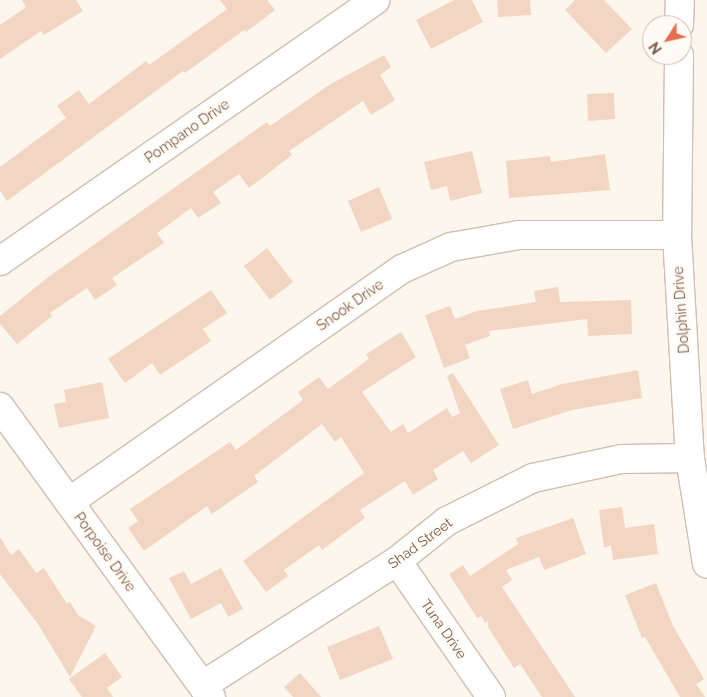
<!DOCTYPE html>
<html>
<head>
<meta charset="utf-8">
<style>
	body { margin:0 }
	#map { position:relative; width:707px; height:697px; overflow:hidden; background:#fdf6ec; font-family:Raleway,sans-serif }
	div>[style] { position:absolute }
	.building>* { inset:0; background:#f3d5c3 }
	.roads { filter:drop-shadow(1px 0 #d1beb0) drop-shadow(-1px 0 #d1beb0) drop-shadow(0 1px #d1beb0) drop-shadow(0 -1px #d1beb0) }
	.minor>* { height:28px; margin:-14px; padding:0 14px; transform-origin:14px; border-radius:14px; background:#fff }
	span { translate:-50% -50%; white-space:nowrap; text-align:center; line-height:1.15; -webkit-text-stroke:5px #fffaf3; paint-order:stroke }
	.street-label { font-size:14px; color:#7a5c4d }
	.north { position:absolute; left:642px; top:15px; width:50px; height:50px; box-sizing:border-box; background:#fffaf3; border:1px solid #cabbb1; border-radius:50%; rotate:235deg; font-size:14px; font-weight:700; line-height:20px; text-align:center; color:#7a5c4d }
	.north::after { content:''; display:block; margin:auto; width:18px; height:22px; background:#e76f51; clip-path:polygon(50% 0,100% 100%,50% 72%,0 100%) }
</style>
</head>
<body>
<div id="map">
	<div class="building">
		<div style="clip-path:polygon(22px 0,76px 0,83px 11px,44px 35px,41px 31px,0 59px,0 25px,26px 7px)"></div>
		<div style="clip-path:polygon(220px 0,267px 0,275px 10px,246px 32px,244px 30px,185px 73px,183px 71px,7px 201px,0 191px,0 167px,66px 118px,57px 106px,79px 90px,89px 104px,146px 61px,149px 65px,227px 9px)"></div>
		<div style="clip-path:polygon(454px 0,472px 0,483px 22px,431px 49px,416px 20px)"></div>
		<div style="clip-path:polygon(497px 0,530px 0,531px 15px,498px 17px)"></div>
		<div style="clip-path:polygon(575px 0,604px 0,632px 29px,606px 53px,565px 10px)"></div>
		<div style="clip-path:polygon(384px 55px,391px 67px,380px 75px,395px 100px,371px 115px,363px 101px,289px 151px,292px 155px,249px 188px,239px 174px,213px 192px,221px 203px,198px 218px,191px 208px,157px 233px,164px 243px,112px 278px,117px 285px,95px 300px,87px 288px,50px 313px,52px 316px,17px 344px,0 324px,0 316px,47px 278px,267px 122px,270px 126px,329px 85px)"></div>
		<div style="clip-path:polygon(614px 93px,615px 119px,588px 121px,587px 94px)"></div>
		<div style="clip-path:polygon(472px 151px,482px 193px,450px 201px,447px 186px,431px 190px,424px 162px)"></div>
		<div style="clip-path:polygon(605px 154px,610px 190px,509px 198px,506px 161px,550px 156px,551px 162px)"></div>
		<div style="clip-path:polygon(379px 187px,392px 219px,361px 232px,348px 201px)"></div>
		<div style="clip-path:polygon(267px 248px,293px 282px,270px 300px,244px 266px)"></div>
		<div style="clip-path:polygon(558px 287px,560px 302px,631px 300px,632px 334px,588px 336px,587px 319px,489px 331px,490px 336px,465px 345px,470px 358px,444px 368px,425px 315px,450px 306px,455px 319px,477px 311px,536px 302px,534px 291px)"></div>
		<div style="clip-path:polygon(211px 290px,227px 313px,203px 329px,211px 341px,160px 375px,152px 363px,125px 383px,108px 359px)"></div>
		<div style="clip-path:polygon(401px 332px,416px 357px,362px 392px,391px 432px,403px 424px,408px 433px,447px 408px,452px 417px,460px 413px,447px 376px,453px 373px,499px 445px,471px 463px,463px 451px,433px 470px,438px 479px,413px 495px,405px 481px,360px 510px,365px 518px,322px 550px,319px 545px,284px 570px,288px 576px,266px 592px,243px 561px,364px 473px,341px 437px,335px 442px,322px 424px,254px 476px,258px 482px,212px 514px,207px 506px,144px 551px,128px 528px,138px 521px,130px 509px,230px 442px,236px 450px,303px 400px,298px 392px,319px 377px,328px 389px,369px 359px,366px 354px)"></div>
		<div style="clip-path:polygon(638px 370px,642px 398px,572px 410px,513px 429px,500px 389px,528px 380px,532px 394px,562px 384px)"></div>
		<div style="clip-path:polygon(102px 382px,109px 418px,59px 428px,54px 404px,66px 402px,64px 390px)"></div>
		<div style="clip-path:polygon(622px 507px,625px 528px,654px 524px,658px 554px,613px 560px,611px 545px,604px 548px,599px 510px)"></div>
		<div style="clip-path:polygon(573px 518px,586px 554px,544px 570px,539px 557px,506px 570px,512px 580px,502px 587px,575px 697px,542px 697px,520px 664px,514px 668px,488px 627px,488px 621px,485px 623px,481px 616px,477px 618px,449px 574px,463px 565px,470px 576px,518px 544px,516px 538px)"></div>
		<div style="clip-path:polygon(0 537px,11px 555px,19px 549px,36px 573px,44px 568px,67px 604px,70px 602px,78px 615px,96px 626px,70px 677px,38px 624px,0 574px)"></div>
		<div style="clip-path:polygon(221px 568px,243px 609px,228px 617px,221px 603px,191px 619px,169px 578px,184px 571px,191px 584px)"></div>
		<div style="clip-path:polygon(656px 583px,673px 626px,704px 679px,696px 684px,705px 697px,680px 697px,645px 637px,642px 638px,625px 595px)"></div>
		<div style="clip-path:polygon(379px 626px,393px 659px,340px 680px,327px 647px)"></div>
		<div style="clip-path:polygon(105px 653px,122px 677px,107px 688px,113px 697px,82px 697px,69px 679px)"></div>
		<div style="clip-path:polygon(300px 673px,321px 697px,293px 697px,284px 687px)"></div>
	</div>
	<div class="roads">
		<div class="minor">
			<div style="left:679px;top:25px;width:25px;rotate:-88deg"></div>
			<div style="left:679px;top:55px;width:180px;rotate:90.6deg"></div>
			<div style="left:677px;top:235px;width:223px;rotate:86.7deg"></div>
			<div style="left:690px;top:458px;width:107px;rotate:80.9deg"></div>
			<div style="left:0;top:261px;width:457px;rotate:-34.8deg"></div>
			<div style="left:0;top:407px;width:359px;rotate:54deg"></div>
			<div style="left:69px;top:502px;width:406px;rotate:-35deg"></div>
			<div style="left:402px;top:269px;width:54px;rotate:-24.2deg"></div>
			<div style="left:451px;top:247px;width:69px;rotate:-10deg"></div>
			<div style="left:519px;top:235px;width:158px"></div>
			<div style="left:397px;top:561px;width:165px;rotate:55.3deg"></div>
			<div style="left:203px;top:685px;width:230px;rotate:-32.6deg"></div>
			<div style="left:397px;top:561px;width:64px;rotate:-38.7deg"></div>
			<div style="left:447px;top:521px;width:96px;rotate:-26.6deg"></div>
			<div style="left:533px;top:478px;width:91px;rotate:-12.1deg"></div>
			<div style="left:622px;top:459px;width:68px;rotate:-0.8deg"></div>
		</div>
	</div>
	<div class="street-label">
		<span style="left:187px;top:131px;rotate:-35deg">Pompano Drive</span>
		<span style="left:350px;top:305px;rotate:-35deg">Snook Drive</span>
		<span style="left:681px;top:310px;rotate:-94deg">Dolphin Drive</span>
		<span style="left:420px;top:543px;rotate:-36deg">Shad Street</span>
		<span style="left:105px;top:552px;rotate:54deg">Porpoise Drive</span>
		<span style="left:444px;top:629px;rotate:55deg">Tuna Drive</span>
	</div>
	<div class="north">N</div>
</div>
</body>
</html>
